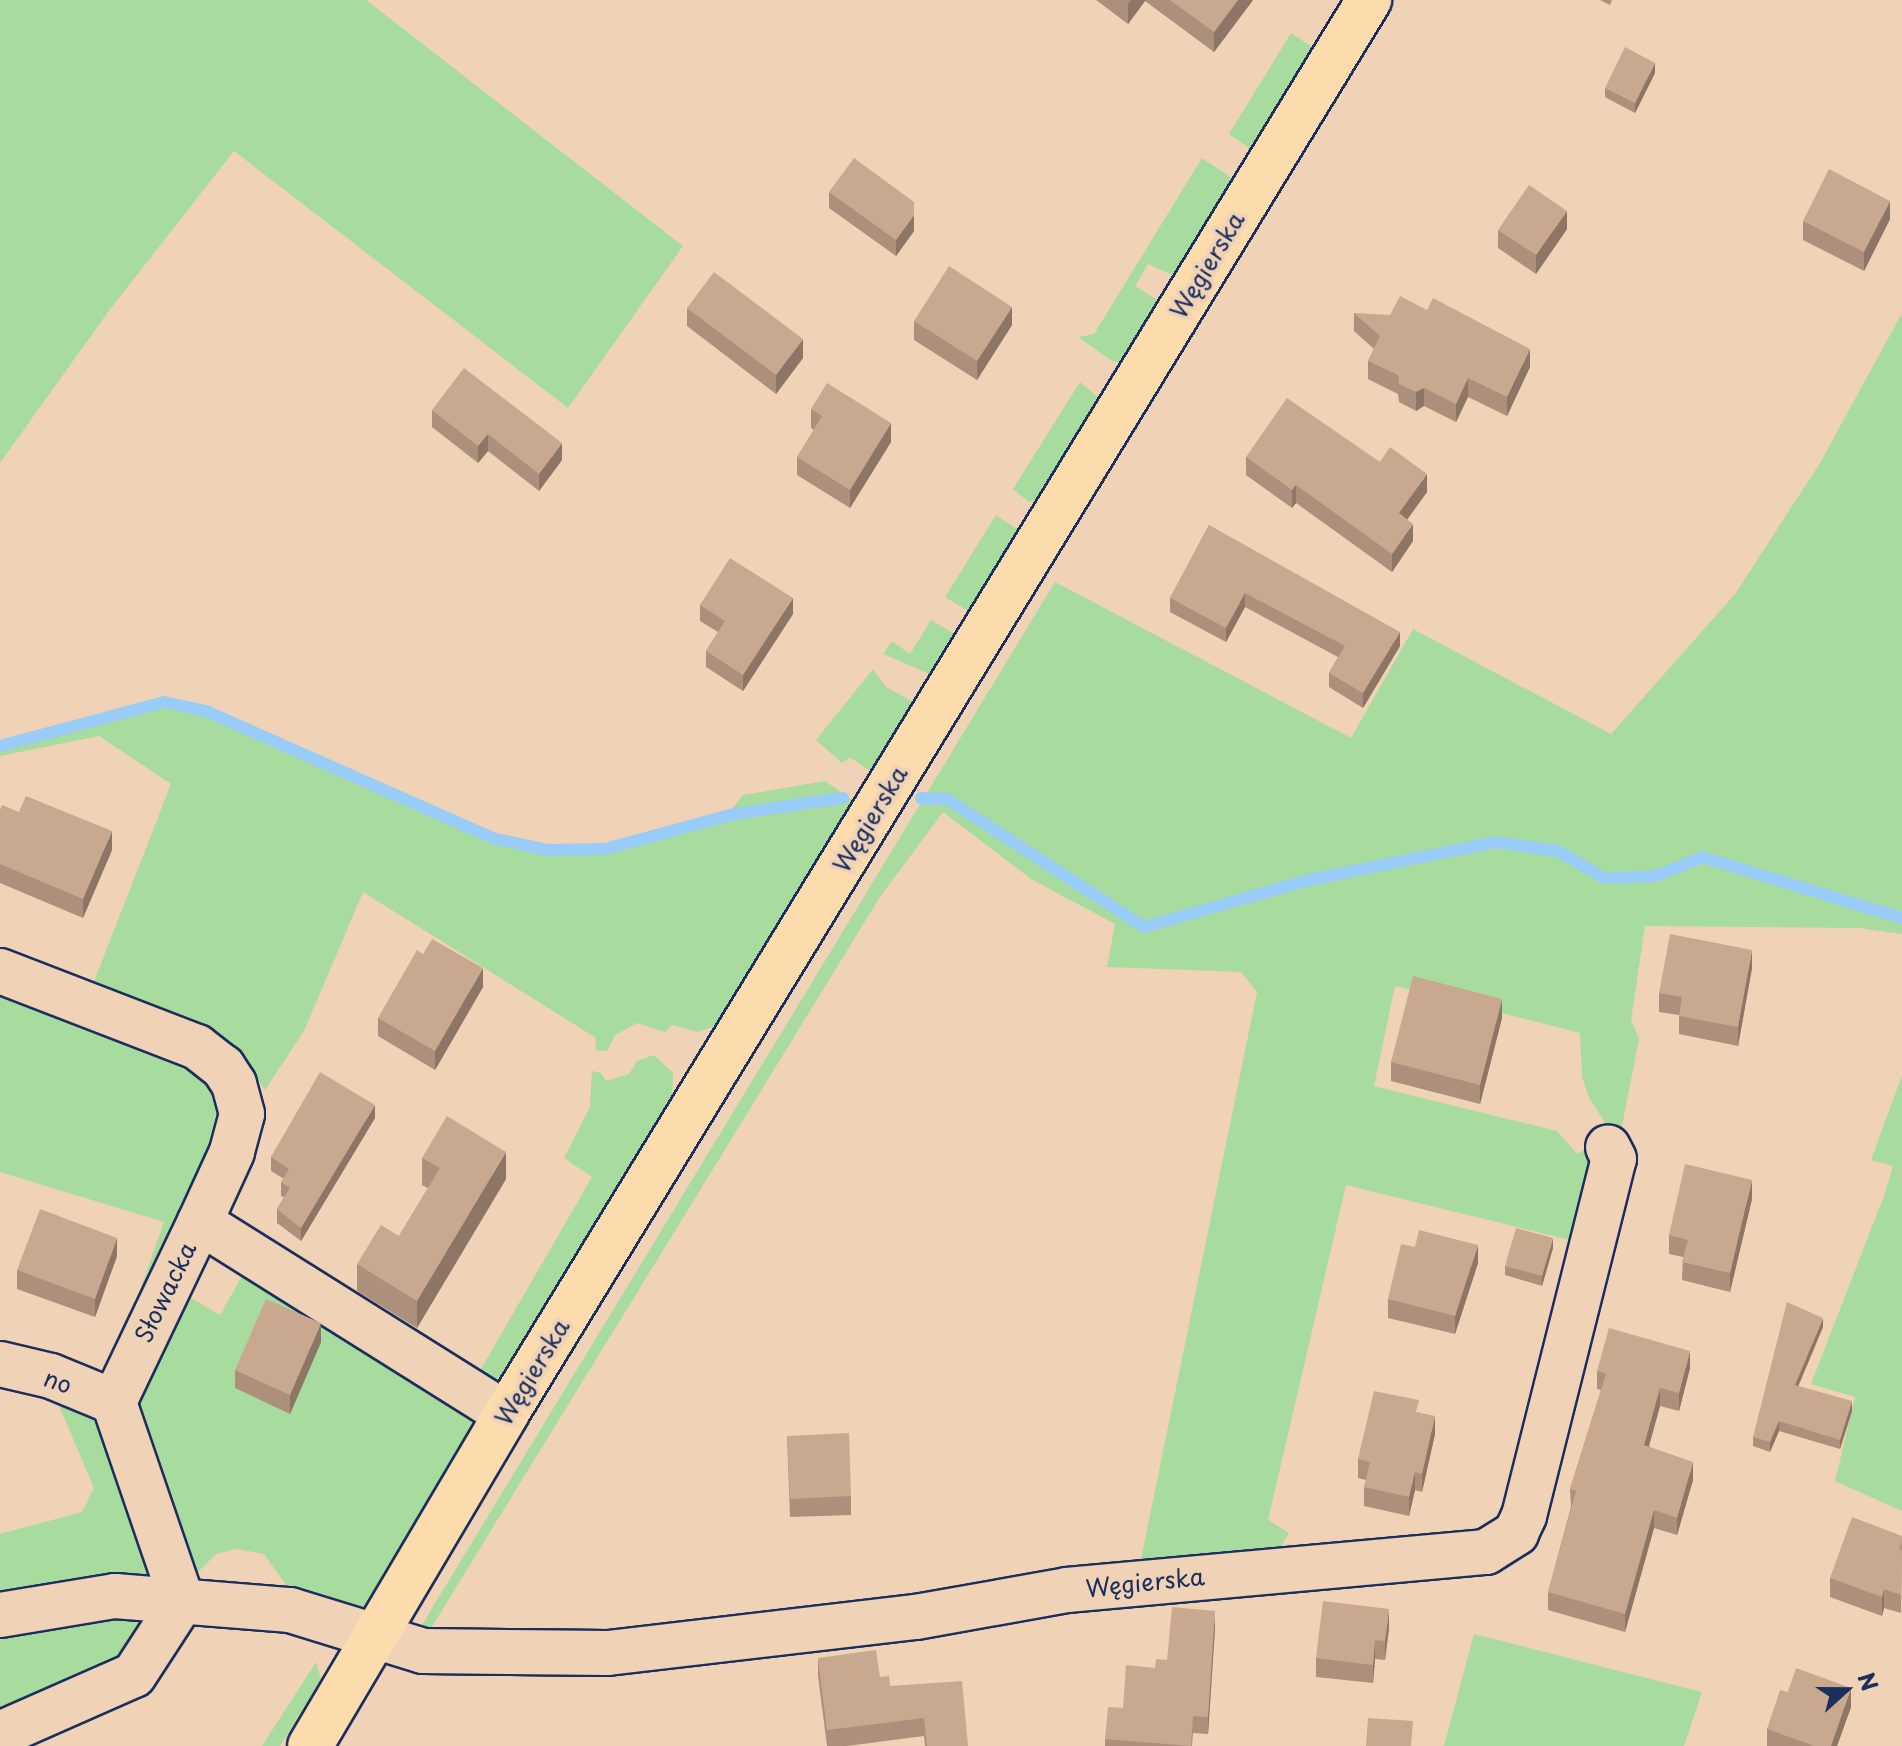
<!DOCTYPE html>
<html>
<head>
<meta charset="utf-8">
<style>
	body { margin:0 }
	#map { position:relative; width:1902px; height:1746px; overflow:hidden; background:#f0d2b6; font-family:"Playpen Sans",sans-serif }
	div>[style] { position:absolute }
	.green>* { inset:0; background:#a8dc9e }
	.stream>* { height:12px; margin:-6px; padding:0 6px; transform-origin:6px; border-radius:6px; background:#99ccf7 }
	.roads { filter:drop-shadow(2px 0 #1b2f5e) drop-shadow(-2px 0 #1b2f5e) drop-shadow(0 2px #1b2f5e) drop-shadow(0 -2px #1b2f5e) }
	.minor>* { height:44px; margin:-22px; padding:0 22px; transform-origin:22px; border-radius:22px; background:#f0d2b6 }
	.major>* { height:44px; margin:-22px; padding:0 22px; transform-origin:22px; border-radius:22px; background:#fcdcac }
	.wall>* { inset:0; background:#ad907c }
	.shaded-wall>* { inset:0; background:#8d7665 }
	.building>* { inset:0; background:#c9a890 }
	span { translate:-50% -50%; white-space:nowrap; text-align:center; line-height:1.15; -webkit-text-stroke:8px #f0d2b6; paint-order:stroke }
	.street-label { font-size:24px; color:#1b2f5e }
	.north { position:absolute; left:1806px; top:1650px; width:80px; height:80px; -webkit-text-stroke:6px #f0d2b6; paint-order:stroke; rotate:69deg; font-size:22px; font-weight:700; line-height:32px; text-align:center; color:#1b2f5e }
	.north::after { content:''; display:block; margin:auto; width:28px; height:36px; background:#1b2f5e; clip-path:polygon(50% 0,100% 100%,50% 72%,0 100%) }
</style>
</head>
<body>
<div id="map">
	<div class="green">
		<div style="clip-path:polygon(0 0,366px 0,683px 246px,568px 408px,234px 151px,108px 312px,0 463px)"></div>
		<div style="clip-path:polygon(1291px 33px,1312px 47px,1251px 149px,1229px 134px)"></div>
		<div style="clip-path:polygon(1202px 158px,1233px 179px,1174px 276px,1148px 264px,1135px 286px,1159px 301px,1122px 363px,1112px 361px,1078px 337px,1094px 334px)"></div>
		<div style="clip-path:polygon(1902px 313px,1902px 934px,1859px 928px,1645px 926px,1631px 1020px,1639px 1039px,1621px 1131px,1605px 1123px,1589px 1097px,1582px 1077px,1580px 1033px,1395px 986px,1374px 1086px,1557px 1131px,1577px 1154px,1598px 1141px,1578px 1242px,1346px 1185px,1268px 1520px,1289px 1533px,1281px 1546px,1141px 1559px,1257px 992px,1241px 972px,1107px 967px,1115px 924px,1031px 879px,943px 812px,880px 897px,425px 1638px,417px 1633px,1055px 582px,1351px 738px,1413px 629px,1611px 734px,1735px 594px,1820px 463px)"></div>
		<div style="clip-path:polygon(1080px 382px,1100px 399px,1040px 499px,1029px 502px,1013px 489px)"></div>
		<div style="clip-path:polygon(996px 515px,1020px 531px,970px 612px,945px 597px)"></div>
		<div style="clip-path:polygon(931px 620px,956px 635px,932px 675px,883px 654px,892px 641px,910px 654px)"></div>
		<div style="clip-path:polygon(873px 669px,886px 687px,915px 703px,872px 772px,850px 757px,842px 763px,816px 740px)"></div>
		<div style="clip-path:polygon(164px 699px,206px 708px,493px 836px,548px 847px,605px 845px,730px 811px,743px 795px,825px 781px,855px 802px,723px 1019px,712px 1027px,698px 1032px,672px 1025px,665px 1032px,637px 1023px,615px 1035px,607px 1051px,595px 1050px,596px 1038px,363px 892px,304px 1031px,265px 1090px,235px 1047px,201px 1025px,93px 984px,171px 784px,99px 736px,0 756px,0 744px)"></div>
		<div style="clip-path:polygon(0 980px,195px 1054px,226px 1112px,118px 1352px,164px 1222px,0 1172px)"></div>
		<div style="clip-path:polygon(654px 1055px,673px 1073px,672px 1099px,496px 1394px,474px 1381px,592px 1177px,564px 1158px,590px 1107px,592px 1071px,601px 1073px,606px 1081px,629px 1074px,637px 1061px)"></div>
		<div style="clip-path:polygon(1902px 1075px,1902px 1511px,1835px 1481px,1855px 1397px,1811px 1384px,1885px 1193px,1893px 1166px,1871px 1160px)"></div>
		<div style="clip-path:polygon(247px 1267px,479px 1415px,367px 1609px,354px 1617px,298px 1602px,264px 1554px,237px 1549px,216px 1554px,197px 1573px,181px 1561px,133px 1431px,138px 1377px,174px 1288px,220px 1315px)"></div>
		<div style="clip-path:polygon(57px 1401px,91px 1415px,106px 1440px,175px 1613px,162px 1644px,0 1720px,0 1534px,82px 1512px,94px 1488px)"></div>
		<div style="clip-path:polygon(1474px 1634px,1702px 1692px,1684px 1746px,1444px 1746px)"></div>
		<div style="clip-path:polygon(316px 1662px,321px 1679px,280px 1746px,262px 1746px)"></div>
	</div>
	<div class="stream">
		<div style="left:0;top:746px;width:170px;rotate:-15deg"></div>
		<div style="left:164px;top:702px;width:43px;rotate:12.1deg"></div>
		<div style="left:206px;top:711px;width:313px;rotate:23.9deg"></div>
		<div style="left:492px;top:838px;width:56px;rotate:12.3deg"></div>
		<div style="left:547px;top:850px;width:58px;rotate:-1deg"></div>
		<div style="left:605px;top:849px;width:134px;rotate:-15.2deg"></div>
		<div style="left:734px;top:814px;width:110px;rotate:-8.4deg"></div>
		<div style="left:921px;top:798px;width:26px;rotate:2deg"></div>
		<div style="left:947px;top:799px;width:235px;rotate:33deg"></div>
		<div style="left:1144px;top:927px;width:172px;rotate:-15.9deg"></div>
		<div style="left:1309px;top:880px;width:191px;rotate:-11.5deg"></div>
		<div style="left:1496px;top:842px;width:63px;rotate:8.3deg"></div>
		<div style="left:1558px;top:851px;width:53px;rotate:30.4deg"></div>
		<div style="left:1604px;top:878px;width:52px;rotate:-2.2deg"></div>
		<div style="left:1656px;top:876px;width:50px;rotate:-22.4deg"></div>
		<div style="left:1702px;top:857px;width:209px;rotate:17deg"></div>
	</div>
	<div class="roads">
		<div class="minor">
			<div style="left:0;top:971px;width:211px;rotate:21.1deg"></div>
			<div style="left:197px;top:1047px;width:33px;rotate:38deg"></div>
			<div style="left:223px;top:1067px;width:20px;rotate:57deg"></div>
			<div style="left:234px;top:1084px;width:31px;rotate:75deg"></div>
			<div style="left:242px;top:1114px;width:39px;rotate:105deg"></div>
			<div style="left:232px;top:1152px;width:77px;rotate:114.6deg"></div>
			<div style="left:0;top:1364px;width:52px;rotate:13.2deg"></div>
			<div style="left:51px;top:1376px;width:68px;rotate:22.4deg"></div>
			<div style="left:182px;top:1601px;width:210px;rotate:-108.9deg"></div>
			<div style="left:114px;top:1402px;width:199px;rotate:-64.5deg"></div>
			<div style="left:200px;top:1222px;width:361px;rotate:32.1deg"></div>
			<div style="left:0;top:1615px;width:117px;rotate:-9.4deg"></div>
			<div style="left:115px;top:1596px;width:176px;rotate:4.6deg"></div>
			<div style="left:290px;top:1610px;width:139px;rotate:17.1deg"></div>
			<div style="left:423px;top:1651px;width:185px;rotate:0.6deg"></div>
			<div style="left:608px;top:1653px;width:310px;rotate:-6.7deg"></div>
			<div style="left:916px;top:1617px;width:153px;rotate:-10.1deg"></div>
			<div style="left:1067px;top:1590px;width:421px;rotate:-5.2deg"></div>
			<div style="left:1486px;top:1552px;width:36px;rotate:-32deg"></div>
			<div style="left:1516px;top:1533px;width:19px;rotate:-65deg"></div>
			<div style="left:1524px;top:1516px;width:368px;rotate:-75.9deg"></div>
			<div style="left:1614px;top:1159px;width:13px;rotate:-117deg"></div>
			<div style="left:0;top:1734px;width:146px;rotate:-23.8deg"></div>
			<div style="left:134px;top:1675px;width:88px;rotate:-57deg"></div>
		</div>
		<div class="major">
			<div style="left:310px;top:1746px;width:386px;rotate:-59.4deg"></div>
			<div style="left:506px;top:1414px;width:1657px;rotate:-58.6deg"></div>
		</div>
	</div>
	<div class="wall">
		<div style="clip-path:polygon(1096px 0,1253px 0,1214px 52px,1145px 1px,1128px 24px)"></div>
		<div style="clip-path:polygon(1600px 0,1612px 0,1610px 5px)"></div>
		<div style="clip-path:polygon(1655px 73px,1635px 113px,1605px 97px,1605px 88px)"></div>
		<div style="clip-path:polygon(829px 192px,914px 231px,896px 256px,829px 208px)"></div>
		<div style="clip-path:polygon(1890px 219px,1864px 271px,1803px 240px,1803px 221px)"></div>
		<div style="clip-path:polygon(1567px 229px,1536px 274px,1498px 248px,1498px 230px)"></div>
		<div style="clip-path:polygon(687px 308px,803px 358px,776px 394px,687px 326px)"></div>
		<div style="clip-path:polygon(1354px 313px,1530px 367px,1507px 416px,1468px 397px,1456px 422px,1424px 406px,1416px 411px,1399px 402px,1398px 394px,1368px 379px,1368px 361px,1374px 349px,1354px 331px)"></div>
		<div style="clip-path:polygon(914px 321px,1012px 325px,977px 380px,914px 340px)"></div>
		<div style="clip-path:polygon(811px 409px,891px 442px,850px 508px,797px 475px,797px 457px,814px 430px,811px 428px)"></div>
		<div style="clip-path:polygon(432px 410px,562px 460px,539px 491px,488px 451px,478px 463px,432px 427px)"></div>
		<div style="clip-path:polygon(1246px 457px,1380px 462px,1427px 492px,1407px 519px,1413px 541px,1392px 572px,1296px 503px,1292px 508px,1246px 475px)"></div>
		<div style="clip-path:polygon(1209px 525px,1400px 646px,1363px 708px,1329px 687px,1329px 673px,1338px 657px,1245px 607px,1226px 642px,1170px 612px,1170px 598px)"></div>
		<div style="clip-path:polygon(700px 605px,793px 614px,743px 691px,706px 667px,706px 651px,718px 632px,700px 621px)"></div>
		<div style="clip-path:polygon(0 810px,112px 850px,83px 918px,0 883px)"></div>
		<div style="clip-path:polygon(1752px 968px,1738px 1046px,1679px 1034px,1679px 1015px,1659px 1012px,1659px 993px)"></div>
		<div style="clip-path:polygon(483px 987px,435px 1070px,378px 1036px,378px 1018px)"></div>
		<div style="clip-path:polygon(1502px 1018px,1480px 1104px,1391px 1081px,1391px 1062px)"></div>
		<div style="clip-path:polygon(375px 1118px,301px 1241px,277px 1223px,277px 1209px,284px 1197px,281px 1196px,281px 1182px,284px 1179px,271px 1171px,271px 1157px)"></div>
		<div style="clip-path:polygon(422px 1158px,506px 1179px,417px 1328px,357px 1291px,357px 1264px,399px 1236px,428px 1188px,422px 1185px)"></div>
		<div style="clip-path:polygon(1752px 1199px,1730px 1292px,1682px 1280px,1683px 1257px,1669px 1254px,1669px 1235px)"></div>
		<div style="clip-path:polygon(1553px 1248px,1542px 1286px,1505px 1275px,1505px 1266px)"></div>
		<div style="clip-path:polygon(117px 1256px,95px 1317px,17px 1289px,17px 1270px)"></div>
		<div style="clip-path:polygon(1478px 1263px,1455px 1334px,1388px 1318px,1388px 1299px)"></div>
		<div style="clip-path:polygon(1823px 1327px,1798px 1386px,1852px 1411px,1840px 1449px,1779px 1431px,1770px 1452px,1753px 1446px,1753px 1437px)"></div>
		<div style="clip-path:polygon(321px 1342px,290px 1414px,235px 1388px,235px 1370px)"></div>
		<div style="clip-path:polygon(1690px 1368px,1679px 1411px,1660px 1406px,1649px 1446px,1693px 1480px,1677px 1535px,1654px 1528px,1625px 1632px,1548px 1610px,1548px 1592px,1571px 1507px,1570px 1489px,1601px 1390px,1597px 1389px,1597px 1371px)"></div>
		<div style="clip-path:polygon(1419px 1412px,1435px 1434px,1422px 1492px,1415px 1490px,1409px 1516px,1364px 1506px,1364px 1487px,1366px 1480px,1358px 1478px,1358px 1459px)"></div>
		<div style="clip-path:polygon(787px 1436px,851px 1496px,851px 1515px,790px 1517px)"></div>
		<div style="clip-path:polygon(1902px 1536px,1901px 1613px,1884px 1608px,1882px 1616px,1830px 1597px,1830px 1578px)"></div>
		<div style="clip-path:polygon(1215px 1628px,1208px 1734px,1193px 1733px,1192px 1746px,1105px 1746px,1105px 1739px,1123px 1708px,1155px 1668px)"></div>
		<div style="clip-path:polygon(1389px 1628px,1385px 1660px,1375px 1659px,1373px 1683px,1316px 1677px,1316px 1658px)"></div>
		<div style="clip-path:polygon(818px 1658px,880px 1677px,890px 1686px,968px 1746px,925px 1746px,924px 1736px,847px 1746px,827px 1746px,818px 1676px)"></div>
		<div style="clip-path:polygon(1788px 1692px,1851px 1707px,1837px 1746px,1767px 1746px,1767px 1729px)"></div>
	</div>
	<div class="shaded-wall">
		<div style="clip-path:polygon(1131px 0,1145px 0,1145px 1px,1128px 24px,1128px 4px)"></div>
		<div style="clip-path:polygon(1238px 0,1253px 0,1214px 52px,1214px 32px)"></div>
		<div style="clip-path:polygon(1655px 63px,1655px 73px,1635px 113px,1635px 103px)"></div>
		<div style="clip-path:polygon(1890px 201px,1890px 219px,1864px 271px,1864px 252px)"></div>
		<div style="clip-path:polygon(1567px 211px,1567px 229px,1536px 274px,1536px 255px)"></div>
		<div style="clip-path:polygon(914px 215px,914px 231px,896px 256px,896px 240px)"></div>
		<div style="clip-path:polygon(1012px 307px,1012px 325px,977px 380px,977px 361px)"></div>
		<div style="clip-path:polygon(803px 339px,803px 358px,776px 394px,776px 375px)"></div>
		<div style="clip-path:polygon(1530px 349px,1530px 367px,1507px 416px,1507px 397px)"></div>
		<div style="clip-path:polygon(1468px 378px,1468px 397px,1456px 422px,1456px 404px)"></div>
		<div style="clip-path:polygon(1424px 388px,1424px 406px,1416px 411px,1416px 392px)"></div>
		<div style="clip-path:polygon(891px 423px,891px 442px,850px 508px,850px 490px)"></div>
		<div style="clip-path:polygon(488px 434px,488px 451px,478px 463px,478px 446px)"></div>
		<div style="clip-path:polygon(562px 443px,562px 460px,539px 491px,539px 474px)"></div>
		<div style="clip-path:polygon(1427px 474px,1427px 492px,1399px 531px,1399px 513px)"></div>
		<div style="clip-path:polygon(1296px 485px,1296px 503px,1292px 508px,1292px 490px)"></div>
		<div style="clip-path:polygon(1413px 524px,1413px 541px,1392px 572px,1392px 554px)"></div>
		<div style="clip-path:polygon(1245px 593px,1245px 607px,1226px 642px,1226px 628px)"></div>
		<div style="clip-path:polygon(793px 598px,793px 614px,743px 691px,743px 675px)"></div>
		<div style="clip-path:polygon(1400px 632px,1400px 646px,1363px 708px,1363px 693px)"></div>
		<div style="clip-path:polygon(112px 831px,112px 850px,83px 918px,83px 899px)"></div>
		<div style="clip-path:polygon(1752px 950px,1752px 968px,1738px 1046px,1738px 1027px)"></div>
		<div style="clip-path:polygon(483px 968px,483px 987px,435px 1070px,435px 1051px)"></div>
		<div style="clip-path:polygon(1502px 999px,1502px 1018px,1480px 1104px,1480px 1085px)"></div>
		<div style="clip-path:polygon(375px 1105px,375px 1118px,301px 1241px,301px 1228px)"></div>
		<div style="clip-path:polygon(506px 1152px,506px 1179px,417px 1328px,417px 1301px)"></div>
		<div style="clip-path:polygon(1752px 1180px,1752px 1199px,1730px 1292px,1730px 1273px)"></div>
		<div style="clip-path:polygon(117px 1238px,117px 1256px,95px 1317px,95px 1299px)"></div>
		<div style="clip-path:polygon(1553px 1238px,1553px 1248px,1542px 1286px,1542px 1276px)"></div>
		<div style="clip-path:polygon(1478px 1245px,1478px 1263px,1455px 1334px,1455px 1316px)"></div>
		<div style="clip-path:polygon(1823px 1318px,1823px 1327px,1795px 1394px,1795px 1385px)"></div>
		<div style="clip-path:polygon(321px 1323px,321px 1342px,290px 1414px,290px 1395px)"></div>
		<div style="clip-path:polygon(1690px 1351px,1690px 1368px,1679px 1411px,1679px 1393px)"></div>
		<div style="clip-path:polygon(1660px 1388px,1660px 1406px,1644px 1463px,1644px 1445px)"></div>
		<div style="clip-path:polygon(1852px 1401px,1852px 1411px,1840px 1449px,1840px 1440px)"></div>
		<div style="clip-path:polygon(1435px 1416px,1435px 1434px,1422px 1492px,1422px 1474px)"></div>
		<div style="clip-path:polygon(1779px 1421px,1779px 1431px,1770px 1452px,1770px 1442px)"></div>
		<div style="clip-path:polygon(1693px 1462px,1693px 1480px,1677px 1535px,1677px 1518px)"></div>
		<div style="clip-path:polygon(1415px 1472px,1415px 1490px,1409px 1516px,1409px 1497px)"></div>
		<div style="clip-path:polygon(1654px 1510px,1654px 1528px,1625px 1632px,1625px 1614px)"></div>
		<div style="clip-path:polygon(1884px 1589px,1884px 1608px,1882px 1616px,1882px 1597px)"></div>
		<div style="clip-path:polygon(1389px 1609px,1389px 1628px,1385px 1660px,1385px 1641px)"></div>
		<div style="clip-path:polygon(1215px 1611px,1215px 1628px,1208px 1734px,1208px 1717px)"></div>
		<div style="clip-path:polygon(1375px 1640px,1375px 1659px,1373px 1683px,1373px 1665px)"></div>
		<div style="clip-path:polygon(1851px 1688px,1851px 1707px,1837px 1746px,1831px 1746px)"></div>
	</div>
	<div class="building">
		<div style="clip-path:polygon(1170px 0,1238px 0,1214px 32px)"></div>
		<div style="clip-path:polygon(1625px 47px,1655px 63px,1635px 103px,1605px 88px)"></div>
		<div style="clip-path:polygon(854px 158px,914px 202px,914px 215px,896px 240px,829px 192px)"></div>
		<div style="clip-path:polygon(1829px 169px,1890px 201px,1864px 252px,1803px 221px)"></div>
		<div style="clip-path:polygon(1529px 185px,1567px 211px,1536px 255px,1498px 230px)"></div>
		<div style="clip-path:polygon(949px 266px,1012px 307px,977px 361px,914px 321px)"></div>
		<div style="clip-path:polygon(714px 272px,803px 339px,776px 375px,687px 308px)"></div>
		<div style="clip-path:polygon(1400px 296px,1427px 310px,1433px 298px,1530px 349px,1507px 397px,1468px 378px,1456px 404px,1424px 388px,1416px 392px,1399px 384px,1398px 375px,1368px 361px,1380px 336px,1354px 313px,1390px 315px)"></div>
		<div style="clip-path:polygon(464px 368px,562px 443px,539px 474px,488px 434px,478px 446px,432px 410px)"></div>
		<div style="clip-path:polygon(827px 383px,891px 423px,850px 490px,797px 457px,822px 416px,811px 409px)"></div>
		<div style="clip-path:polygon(1287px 398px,1380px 462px,1390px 447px,1427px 474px,1399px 513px,1413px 524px,1392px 554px,1296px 485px,1292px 490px,1246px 457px)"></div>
		<div style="clip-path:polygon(1209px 525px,1400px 632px,1363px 693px,1329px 673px,1345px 646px,1245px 593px,1226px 628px,1170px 598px)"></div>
		<div style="clip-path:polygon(730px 558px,793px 598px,743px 675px,706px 651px,725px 621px,700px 605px)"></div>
		<div style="clip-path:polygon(26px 796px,112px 831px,83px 899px,0 864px,0 810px,2px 805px,19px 812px)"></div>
		<div style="clip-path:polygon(1670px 934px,1752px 950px,1738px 1027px,1679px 1016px,1682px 997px,1659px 993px)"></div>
		<div style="clip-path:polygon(432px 939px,483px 968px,435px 1051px,378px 1018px,417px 950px,423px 954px)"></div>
		<div style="clip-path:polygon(1413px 976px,1502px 999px,1480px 1085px,1391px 1062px)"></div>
		<div style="clip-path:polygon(320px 1072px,375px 1105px,301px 1228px,277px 1209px,290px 1188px,281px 1182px,289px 1169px,271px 1157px)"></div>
		<div style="clip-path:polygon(447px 1116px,506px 1152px,417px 1301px,357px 1264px,381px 1225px,399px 1236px,440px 1168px,422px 1158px)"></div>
		<div style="clip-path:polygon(1685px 1164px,1752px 1180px,1730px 1273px,1682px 1262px,1688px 1240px,1669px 1235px)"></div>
		<div style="clip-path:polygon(40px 1209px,117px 1238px,95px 1299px,17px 1270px)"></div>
		<div style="clip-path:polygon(1516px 1228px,1553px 1238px,1542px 1276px,1505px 1266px)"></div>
		<div style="clip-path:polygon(1419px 1230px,1478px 1245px,1455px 1316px,1388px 1299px,1401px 1244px,1415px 1247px)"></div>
		<div style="clip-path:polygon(266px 1299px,321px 1323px,290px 1395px,235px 1370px)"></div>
		<div style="clip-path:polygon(1787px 1302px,1823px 1318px,1795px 1385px,1852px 1401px,1840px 1440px,1779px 1421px,1770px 1442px,1753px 1437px)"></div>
		<div style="clip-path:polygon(1609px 1328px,1690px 1351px,1679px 1393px,1660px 1388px,1644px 1445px,1693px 1462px,1677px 1518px,1654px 1510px,1625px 1614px,1548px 1592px,1576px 1491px,1570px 1489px,1606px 1374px,1597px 1371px)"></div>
		<div style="clip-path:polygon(1374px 1391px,1419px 1400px,1416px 1412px,1435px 1416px,1422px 1474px,1415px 1472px,1409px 1497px,1364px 1487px,1370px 1462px,1358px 1459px)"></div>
		<div style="clip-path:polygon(849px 1433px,851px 1496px,790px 1499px,787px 1436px)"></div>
		<div style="clip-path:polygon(1852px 1517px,1902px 1536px,1902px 1541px,1899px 1549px,1902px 1550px,1901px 1595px,1884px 1589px,1882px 1597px,1830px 1578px)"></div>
		<div style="clip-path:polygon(1323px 1601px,1389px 1609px,1385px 1641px,1375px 1640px,1373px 1665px,1316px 1658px)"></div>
		<div style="clip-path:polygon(1172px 1607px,1215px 1611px,1208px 1717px,1193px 1716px,1191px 1746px,1105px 1739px,1108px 1707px,1123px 1708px,1126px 1665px,1155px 1668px,1156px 1659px,1167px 1660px)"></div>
		<div style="clip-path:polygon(876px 1650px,880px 1677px,889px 1676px,890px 1686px,962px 1681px,968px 1746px,927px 1746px,924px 1718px,827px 1730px,818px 1658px)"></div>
		<div style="clip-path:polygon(1796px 1668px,1851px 1688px,1831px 1746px,1815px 1746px,1767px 1729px,1780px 1690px,1788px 1692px)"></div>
		<div style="clip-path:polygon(1368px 1718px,1413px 1721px,1411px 1746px,1366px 1746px)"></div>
	</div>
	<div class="street-label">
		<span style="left:1207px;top:265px;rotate:-59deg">Węgierska</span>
		<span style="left:870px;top:819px;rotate:-59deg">Węgierska</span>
		<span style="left:165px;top:1292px;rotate:-64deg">Słowacka</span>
		<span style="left:532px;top:1372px;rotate:-59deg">Węgierska</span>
		<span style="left:58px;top:1381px;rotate:19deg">no</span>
		<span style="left:1145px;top:1582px;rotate:-6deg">Węgierska</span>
	</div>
	<div class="north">N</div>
</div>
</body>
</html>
